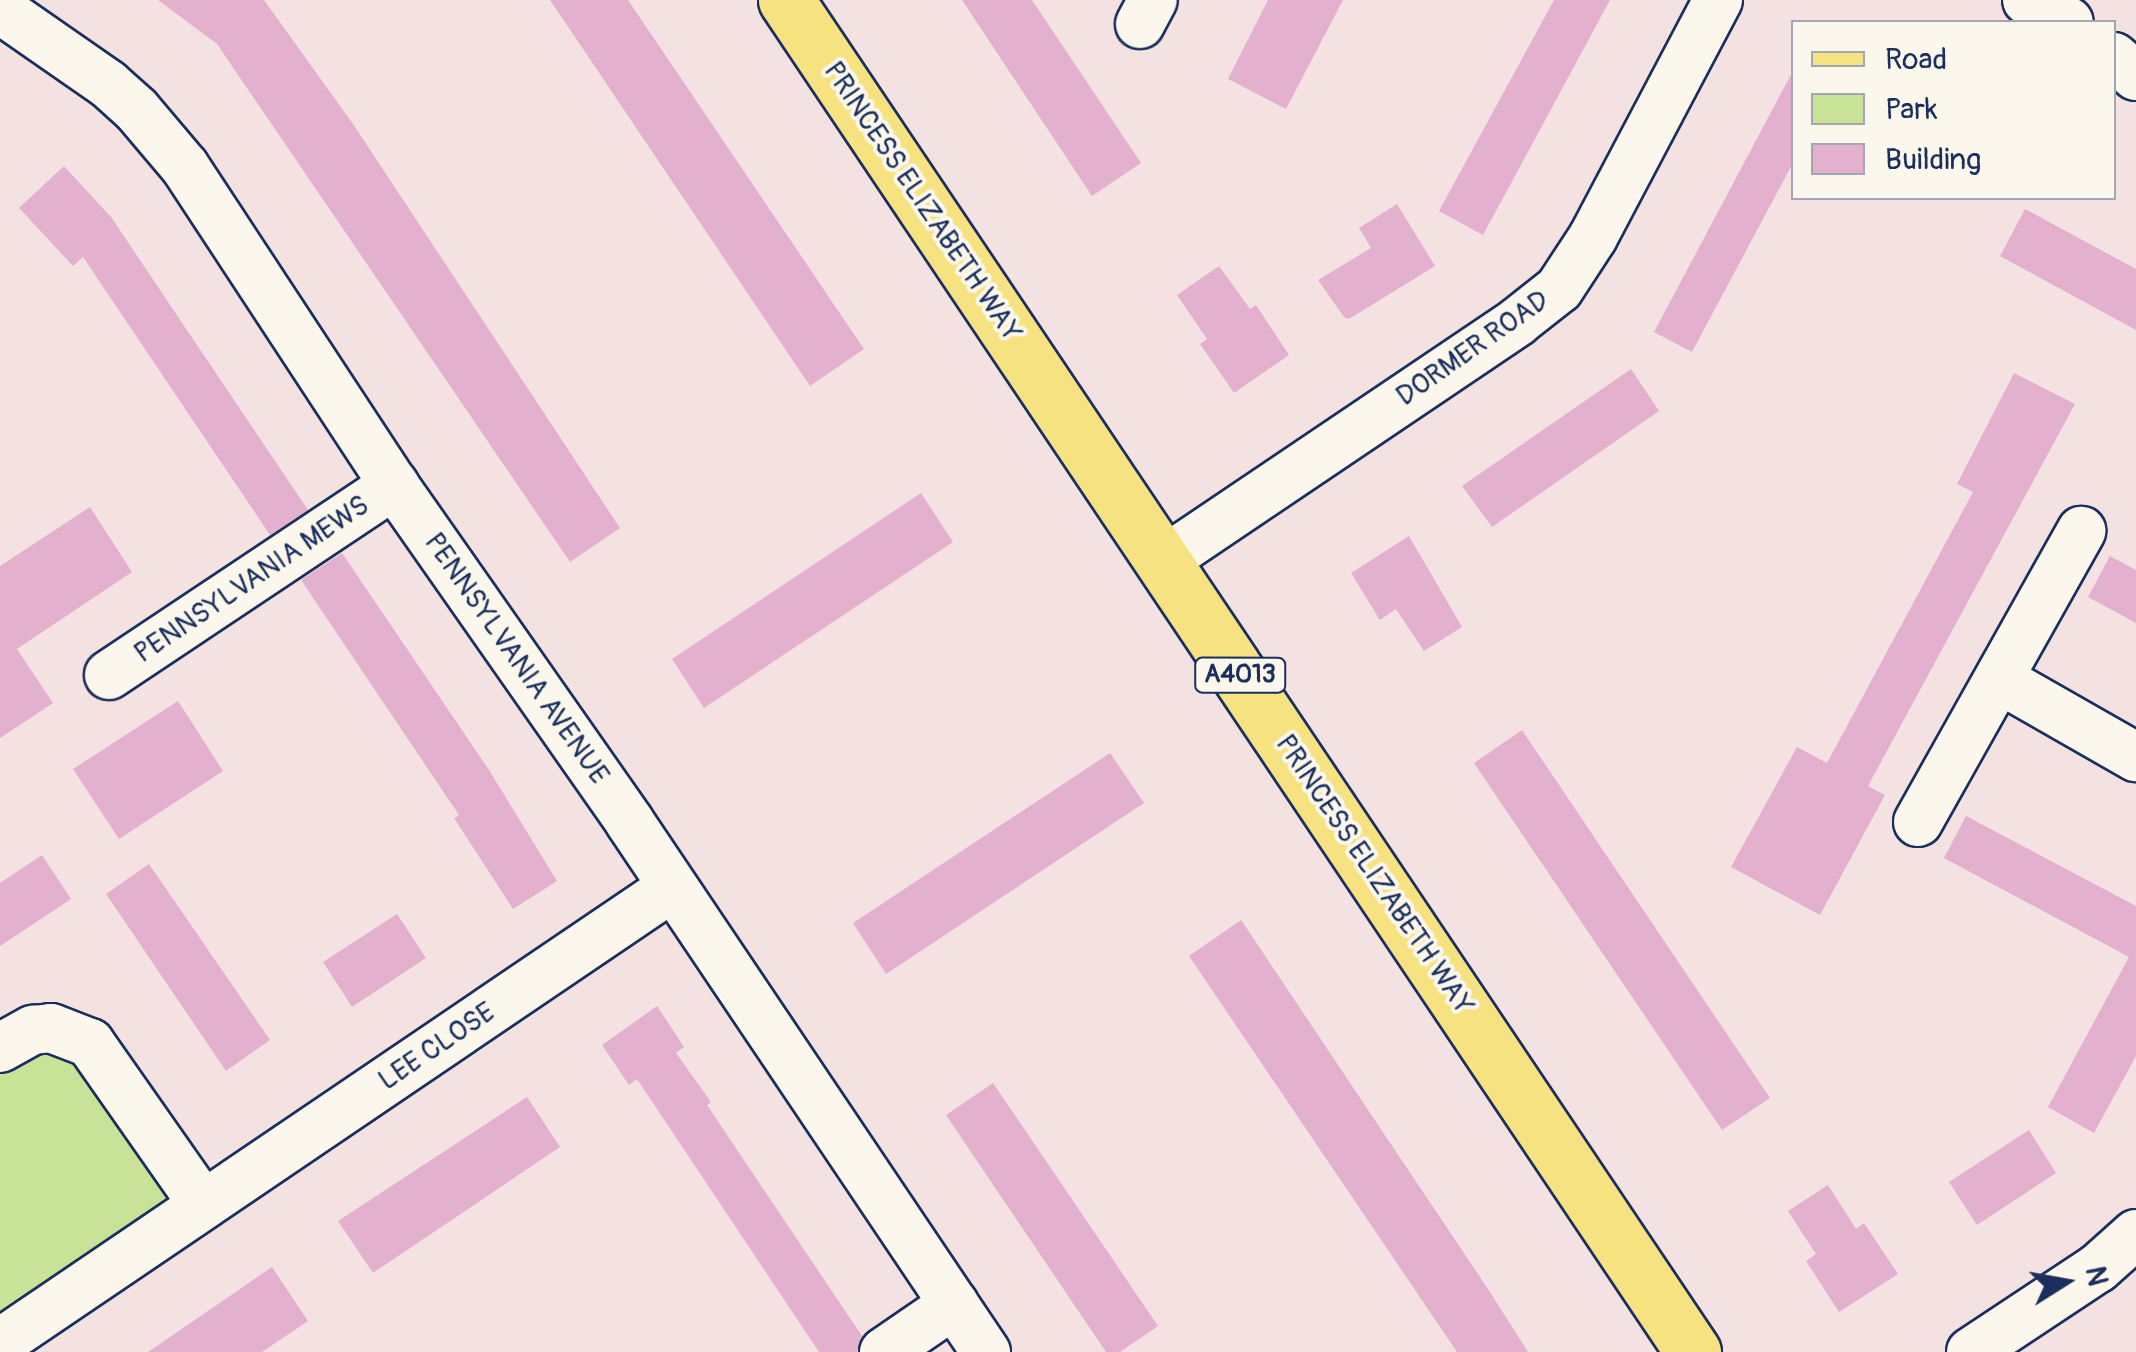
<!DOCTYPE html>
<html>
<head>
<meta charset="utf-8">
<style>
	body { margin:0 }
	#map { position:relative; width:2136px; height:1352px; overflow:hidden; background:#f4e2e3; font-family:Pangolin,sans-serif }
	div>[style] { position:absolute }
	.green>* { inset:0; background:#c8e298 }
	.building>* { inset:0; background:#e3b0ce }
	.roads { filter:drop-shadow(2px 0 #1b2f5e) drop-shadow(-2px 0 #1b2f5e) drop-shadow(0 2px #1b2f5e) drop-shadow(0 -2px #1b2f5e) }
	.minor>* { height:48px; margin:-24px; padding:0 24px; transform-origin:24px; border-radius:24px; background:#fbf7ec }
	.major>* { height:55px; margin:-27.5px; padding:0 27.5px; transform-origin:27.5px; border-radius:27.5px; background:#f6e281 }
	span { translate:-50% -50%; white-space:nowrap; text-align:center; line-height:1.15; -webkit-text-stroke:8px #fbf7ec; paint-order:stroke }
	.shield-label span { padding:2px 8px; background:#fbf7ec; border:2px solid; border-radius:8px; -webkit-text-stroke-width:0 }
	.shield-label { font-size:25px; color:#1b2f5e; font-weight:700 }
	.street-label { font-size:28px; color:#1b2f5e }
	.legend { position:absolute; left:1791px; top:20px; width:325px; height:180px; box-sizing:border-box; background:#fbf7ec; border:2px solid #a1a7b3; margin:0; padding:12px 18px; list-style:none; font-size:30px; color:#1b2f5e }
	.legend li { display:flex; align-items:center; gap:20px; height:50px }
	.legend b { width:50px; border:2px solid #a1a7b3 }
	.north { position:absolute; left:2016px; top:1232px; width:100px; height:100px; -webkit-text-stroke:8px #fbf7ec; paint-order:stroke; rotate:79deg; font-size:28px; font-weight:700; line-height:40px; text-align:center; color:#1b2f5e }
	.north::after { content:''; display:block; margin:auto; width:35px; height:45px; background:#1b2f5e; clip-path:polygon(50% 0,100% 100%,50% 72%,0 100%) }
</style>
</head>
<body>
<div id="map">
	<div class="green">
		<div style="clip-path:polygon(51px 1028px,202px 1203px,0 1343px,0 1048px)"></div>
	</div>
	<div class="building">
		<div style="clip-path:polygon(158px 0,264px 0,353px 124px,620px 528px,570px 562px,217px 44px)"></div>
		<div style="clip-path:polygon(550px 0,628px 0,864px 349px,810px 386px)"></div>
		<div style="clip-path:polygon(962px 0,1032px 0,1141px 163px,1092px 196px)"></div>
		<div style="clip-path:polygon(1268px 0,1343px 0,1286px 109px,1228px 79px)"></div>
		<div style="clip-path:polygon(1554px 0,1610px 0,1483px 235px,1439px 211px)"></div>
		<div style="clip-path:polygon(1794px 69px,1794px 161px,1692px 352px,1654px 332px)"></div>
		<div style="clip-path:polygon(64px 166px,111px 217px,308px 510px,270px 535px,83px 257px,73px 266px,19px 208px)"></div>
		<div style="clip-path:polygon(1397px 204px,1435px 266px,1349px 319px,1344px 317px,1318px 280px,1371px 248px,1359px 228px)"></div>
		<div style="clip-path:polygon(2025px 209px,2136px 269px,2136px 330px,2000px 256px)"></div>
		<div style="clip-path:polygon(1219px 266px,1250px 309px,1256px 305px,1289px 355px,1234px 393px,1200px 344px,1207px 339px,1177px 295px)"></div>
		<div style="clip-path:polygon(1631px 369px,1659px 411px,1492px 527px,1462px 486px)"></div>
		<div style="clip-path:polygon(2014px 373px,2075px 404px,1868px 786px,1885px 795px,1820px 915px,1731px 867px,1797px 747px,1827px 763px,1973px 492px,1957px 484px)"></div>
		<div style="clip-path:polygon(921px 493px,953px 542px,704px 708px,672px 659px)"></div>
		<div style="clip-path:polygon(90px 507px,132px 572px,17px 649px,53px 703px,0 738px,0 566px)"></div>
		<div style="clip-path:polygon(1409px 536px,1462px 627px,1424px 651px,1396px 609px,1380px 620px,1351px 573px)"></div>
		<div style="clip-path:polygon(342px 553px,489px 770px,557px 881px,513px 909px,454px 818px,459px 815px,301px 580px)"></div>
		<div style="clip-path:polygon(2110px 556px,2136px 570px,2136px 623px,2088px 597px)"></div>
		<div style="clip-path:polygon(178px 701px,223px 771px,119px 839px,73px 769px)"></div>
		<div style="clip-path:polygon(1522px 730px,1770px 1098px,1722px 1130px,1474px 763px)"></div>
		<div style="clip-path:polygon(1110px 753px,1144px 803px,886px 974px,853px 923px)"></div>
		<div style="clip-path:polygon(1966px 816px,2136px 906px,2136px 1056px,2094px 1133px,2048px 1107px,2129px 957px,1944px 858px)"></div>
		<div style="clip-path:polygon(42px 855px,71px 899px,0 946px,0 883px)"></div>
		<div style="clip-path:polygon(149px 864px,270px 1040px,226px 1071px,106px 894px)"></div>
		<div style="clip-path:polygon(397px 914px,426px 958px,352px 1007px,323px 962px)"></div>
		<div style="clip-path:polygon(1241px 920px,1490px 1292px,1528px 1352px,1457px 1352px,1189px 956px)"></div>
		<div style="clip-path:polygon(657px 1006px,684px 1047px,676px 1053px,711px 1102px,707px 1105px,862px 1336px,857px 1352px,819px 1352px,637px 1079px,629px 1085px,602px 1045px)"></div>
		<div style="clip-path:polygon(993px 1083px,1158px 1326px,1120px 1352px,1106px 1352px,946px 1115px)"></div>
		<div style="clip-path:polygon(527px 1097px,560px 1147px,373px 1273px,338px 1221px)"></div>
		<div style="clip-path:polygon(2029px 1130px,2056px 1173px,1977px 1225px,1949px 1182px)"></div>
		<div style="clip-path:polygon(1828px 1185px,1856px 1229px,1864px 1223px,1898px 1274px,1839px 1312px,1806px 1261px,1816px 1254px,1788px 1211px)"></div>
		<div style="clip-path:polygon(272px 1267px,308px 1321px,262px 1352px,148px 1352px)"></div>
	</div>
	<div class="roads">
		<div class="minor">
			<div style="left:2027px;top:0;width:47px;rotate:27.6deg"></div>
			<div style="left:0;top:9px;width:131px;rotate:34.8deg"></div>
			<div style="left:108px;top:84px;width:38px;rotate:42deg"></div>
			<div style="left:136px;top:109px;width:76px;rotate:49.8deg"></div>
			<div style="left:185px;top:167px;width:381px;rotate:56.7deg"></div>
			<div style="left:394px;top:485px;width:410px;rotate:55deg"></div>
			<div style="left:629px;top:821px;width:640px;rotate:56.09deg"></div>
			<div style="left:1140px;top:24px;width:27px;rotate:-62deg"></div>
			<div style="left:2114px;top:57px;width:29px;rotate:41deg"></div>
			<div style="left:1163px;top:561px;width:427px;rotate:-34deg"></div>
			<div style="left:1517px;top:322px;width:53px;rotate:-38.2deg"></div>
			<div style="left:1559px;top:289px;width:62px;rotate:-56.8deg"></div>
			<div style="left:1593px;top:237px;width:268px;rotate:-62.2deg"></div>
			<div style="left:109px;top:675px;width:343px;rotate:-33.7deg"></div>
			<div style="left:1999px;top:679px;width:158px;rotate:29.7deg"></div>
			<div style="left:1918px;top:822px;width:334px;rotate:-60.7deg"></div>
			<div style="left:0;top:1048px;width:38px;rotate:-29deg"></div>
			<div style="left:33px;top:1030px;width:18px;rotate:-6deg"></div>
			<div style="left:51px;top:1028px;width:42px;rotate:21deg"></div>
			<div style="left:90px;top:1043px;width:195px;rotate:55deg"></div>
			<div style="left:0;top:1343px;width:811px;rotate:-34.14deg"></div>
			<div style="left:884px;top:1352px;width:85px;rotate:-34.4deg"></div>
			<div style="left:1971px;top:1352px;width:152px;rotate:-33.5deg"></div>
			<div style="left:2098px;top:1268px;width:51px;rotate:-41.8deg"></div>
		</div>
		<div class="major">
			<div style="left:786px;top:0;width:1628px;rotate:56.14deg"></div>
		</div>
	</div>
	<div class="shield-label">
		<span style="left:1240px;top:675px">A4013</span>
	</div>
	<div class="street-label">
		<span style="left:922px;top:202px;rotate:56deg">PRINCESS ELIZABETH WAY</span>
		<span style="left:1473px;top:349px;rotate:-35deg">DORMER ROAD</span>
		<span style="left:252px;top:580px;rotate:-34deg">PENNSYLVANIA MEWS</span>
		<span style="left:516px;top:659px;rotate:55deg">PENNSYLVANIA AVENUE</span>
		<span style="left:1374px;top:875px;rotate:56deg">PRINCESS ELIZABETH WAY</span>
		<span style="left:437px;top:1047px;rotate:-34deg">LEE CLOSE</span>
	</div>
	<ul class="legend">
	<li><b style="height:12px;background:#f6e281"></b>Road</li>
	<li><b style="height:28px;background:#c8e298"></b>Park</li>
	<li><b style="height:28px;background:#e3b0ce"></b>Building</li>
	</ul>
	<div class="north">N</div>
</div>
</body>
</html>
